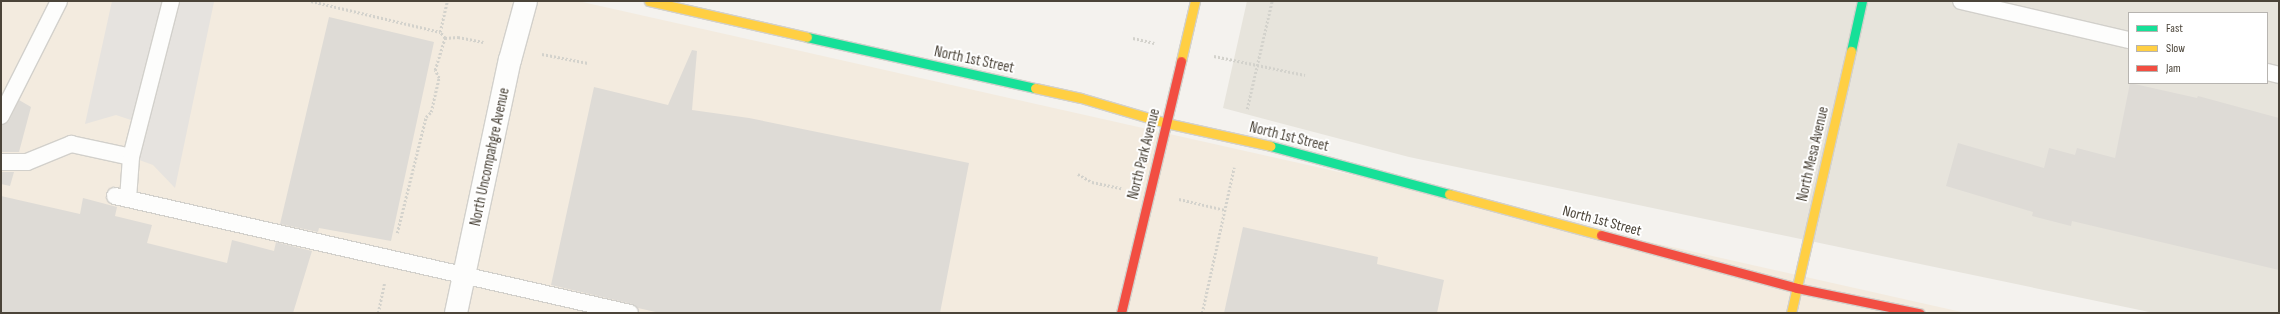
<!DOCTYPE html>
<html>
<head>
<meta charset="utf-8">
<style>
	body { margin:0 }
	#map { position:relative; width:2280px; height:314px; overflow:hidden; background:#f4f2ee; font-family:"Sofia Sans Condensed",sans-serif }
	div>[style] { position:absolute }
	.residential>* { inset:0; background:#e7e4dc }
	.commercial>* { inset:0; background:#f3ebdf }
	.parking>* { inset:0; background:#e6e3df }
	.building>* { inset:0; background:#dedbd6 }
	.path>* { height:2.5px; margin-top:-1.25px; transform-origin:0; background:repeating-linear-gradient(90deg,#d3d2cc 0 2px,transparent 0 4px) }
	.roads { filter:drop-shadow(1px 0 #d2d0cb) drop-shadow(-1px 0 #d2d0cb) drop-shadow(0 1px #d2d0cb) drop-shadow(0 -1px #d2d0cb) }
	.lane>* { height:16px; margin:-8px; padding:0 8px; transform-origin:8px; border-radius:8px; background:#fdfdfc }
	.street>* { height:22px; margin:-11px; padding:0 11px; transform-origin:11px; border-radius:11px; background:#fdfdfc }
	.fast>* { height:9px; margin:-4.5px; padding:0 4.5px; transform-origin:4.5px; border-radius:4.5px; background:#16e098 }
	.slow>* { height:9px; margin:-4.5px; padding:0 4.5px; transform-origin:4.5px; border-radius:4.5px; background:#ffcf43 }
	.jam>* { height:9px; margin:-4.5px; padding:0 4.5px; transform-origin:4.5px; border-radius:4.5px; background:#f24e42 }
	span { translate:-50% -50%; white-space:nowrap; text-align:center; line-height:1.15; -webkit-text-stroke:4px #fff; paint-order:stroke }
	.street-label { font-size:15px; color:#4b4439 }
	.frame { position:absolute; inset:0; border:2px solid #4b4439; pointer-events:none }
	.legend { position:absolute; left:2128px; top:12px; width:140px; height:72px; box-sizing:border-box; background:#fff; border:1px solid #b7b4b0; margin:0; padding:5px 7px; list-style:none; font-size:12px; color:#4b4439 }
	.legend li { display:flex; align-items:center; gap:8px; height:20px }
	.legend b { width:20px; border:1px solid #b7b4b0 }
</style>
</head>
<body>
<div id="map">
	<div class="residential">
		<div style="clip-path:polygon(evenodd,1247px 1px,2279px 1px,2279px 313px,2154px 313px,1409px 157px,1223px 108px,1247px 1px,2129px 13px,2267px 13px,2267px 83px,2129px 83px,2129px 13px)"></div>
	</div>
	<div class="commercial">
		<div style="clip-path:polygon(1px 1px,578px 1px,1966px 313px,1px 313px)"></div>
	</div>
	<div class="parking">
		<div style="clip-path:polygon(112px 1px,214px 2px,175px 188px,153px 165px,131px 157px,140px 123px,116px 115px,85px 124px)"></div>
	</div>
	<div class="building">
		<div style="clip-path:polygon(329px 17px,434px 42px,391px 241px,319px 228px,318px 232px,280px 224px)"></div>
		<div style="clip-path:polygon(692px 50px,697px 51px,692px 110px,749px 118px,969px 163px,940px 313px,660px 313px,638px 308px,632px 304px,551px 285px,594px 87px,668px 105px)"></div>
		<div style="clip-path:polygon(2130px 83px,2197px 98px,2198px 96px,2279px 118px,2279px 270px,2072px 221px,2071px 226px,2032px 216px,2033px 212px,1946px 186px,1958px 143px,2044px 168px,2049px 148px,2075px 155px,2077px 148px,2115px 158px)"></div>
		<div style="clip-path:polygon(19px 100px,31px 107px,19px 152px,1px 152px,1px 125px,9px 121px)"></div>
		<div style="clip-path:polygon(1px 172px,14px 172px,10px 186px,1px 184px)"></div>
		<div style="clip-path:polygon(1px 196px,80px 214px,83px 198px,117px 207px,115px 216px,152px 225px,147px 243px,227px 263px,232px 240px,274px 251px,276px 242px,312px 251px,293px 313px,1px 313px)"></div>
		<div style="clip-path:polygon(1243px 227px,1378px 257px,1377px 264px,1444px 280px,1437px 313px,1224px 313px)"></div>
	</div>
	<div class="path">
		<div style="left:311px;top:1px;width:133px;rotate:13.5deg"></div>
		<div style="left:445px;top:38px;width:13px;rotate:-4deg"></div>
		<div style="left:458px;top:37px;width:26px;rotate:11deg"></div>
		<div style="left:1133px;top:38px;width:22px;rotate:13deg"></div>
		<div style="left:542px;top:54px;width:47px;rotate:11.1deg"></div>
		<div style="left:1214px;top:56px;width:93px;rotate:11.8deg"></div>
		<div style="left:1247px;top:109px;width:111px;rotate:-77deg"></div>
		<div style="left:1078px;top:174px;width:16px;rotate:30deg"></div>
		<div style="left:1092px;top:182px;width:30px;rotate:12deg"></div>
		<div style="left:1179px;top:199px;width:47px;rotate:13.4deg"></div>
		<div style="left:397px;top:233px;width:120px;rotate:-76deg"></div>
		<div style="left:426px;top:117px;width:7px;rotate:-45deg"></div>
		<div style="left:431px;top:112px;width:35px;rotate:-77deg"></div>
		<div style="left:439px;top:78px;width:9px;rotate:-117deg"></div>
		<div style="left:435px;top:70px;width:34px;rotate:-73deg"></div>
		<div style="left:445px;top:38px;width:8px;rotate:-130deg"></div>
		<div style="left:440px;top:32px;width:32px;rotate:-77deg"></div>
		<div style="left:378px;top:313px;width:30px;rotate:-78deg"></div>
		<div style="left:1202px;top:313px;width:149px;rotate:-77.6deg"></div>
	</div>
	<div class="roads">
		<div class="lane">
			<div style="left:1961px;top:1px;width:172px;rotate:13.1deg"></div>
			<div style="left:2267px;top:72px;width:12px;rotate:14deg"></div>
			<div style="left:1px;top:116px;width:129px;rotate:-63.2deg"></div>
			<div style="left:1px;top:162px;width:26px"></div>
			<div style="left:27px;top:162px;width:48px;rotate:-22.2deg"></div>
			<div style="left:71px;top:144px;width:61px;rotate:12.2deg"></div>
			<div style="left:115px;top:196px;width:528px;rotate:12.8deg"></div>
			<div style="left:128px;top:199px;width:42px;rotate:-85.9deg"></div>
			<div style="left:131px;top:157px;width:161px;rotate:-75.6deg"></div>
		</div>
		<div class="street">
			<div style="left:456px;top:313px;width:259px;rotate:-78deg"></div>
			<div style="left:510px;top:60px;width:61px;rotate:-74.8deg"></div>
		</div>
		<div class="fast">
			<div style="left:807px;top:37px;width:234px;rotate:12.6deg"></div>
			<div style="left:1851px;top:51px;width:51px;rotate:-77.6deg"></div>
			<div style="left:1271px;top:146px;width:184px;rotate:15.1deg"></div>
		</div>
		<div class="slow">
			<div style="left:649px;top:1px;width:162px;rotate:12.8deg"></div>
			<div style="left:1181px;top:61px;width:62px;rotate:-76.9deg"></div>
			<div style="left:1035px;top:88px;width:47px;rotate:12.3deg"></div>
			<div style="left:1081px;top:98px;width:89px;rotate:16.4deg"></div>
			<div style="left:1166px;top:123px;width:107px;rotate:12.4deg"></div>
			<div style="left:1449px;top:194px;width:157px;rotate:15.1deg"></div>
			<div style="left:1791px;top:313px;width:269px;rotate:-77.1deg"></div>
		</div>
		<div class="jam">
			<div style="left:1601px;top:235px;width:203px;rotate:15.1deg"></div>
			<div style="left:1797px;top:288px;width:125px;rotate:11.6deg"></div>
			<div style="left:1121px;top:313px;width:259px;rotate:-76.6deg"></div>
		</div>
	</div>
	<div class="street-label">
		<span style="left:974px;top:60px;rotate:12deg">North 1st Street</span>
		<span style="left:1289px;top:137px;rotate:14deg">North 1st Street</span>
		<span style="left:1144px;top:154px;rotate:-76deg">North Park Avenue</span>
		<span style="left:1813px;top:154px;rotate:-77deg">North Mesa Avenue</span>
		<span style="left:490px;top:157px;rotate:-78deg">North Uncompahgre Avenue</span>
		<span style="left:1602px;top:221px;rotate:15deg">North 1st Street</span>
	</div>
	<div class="frame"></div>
	<ul class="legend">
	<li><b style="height:5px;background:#16e098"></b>Fast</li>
	<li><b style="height:5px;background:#ffcf43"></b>Slow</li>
	<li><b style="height:5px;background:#f24e42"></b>Jam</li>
	</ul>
</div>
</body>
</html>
